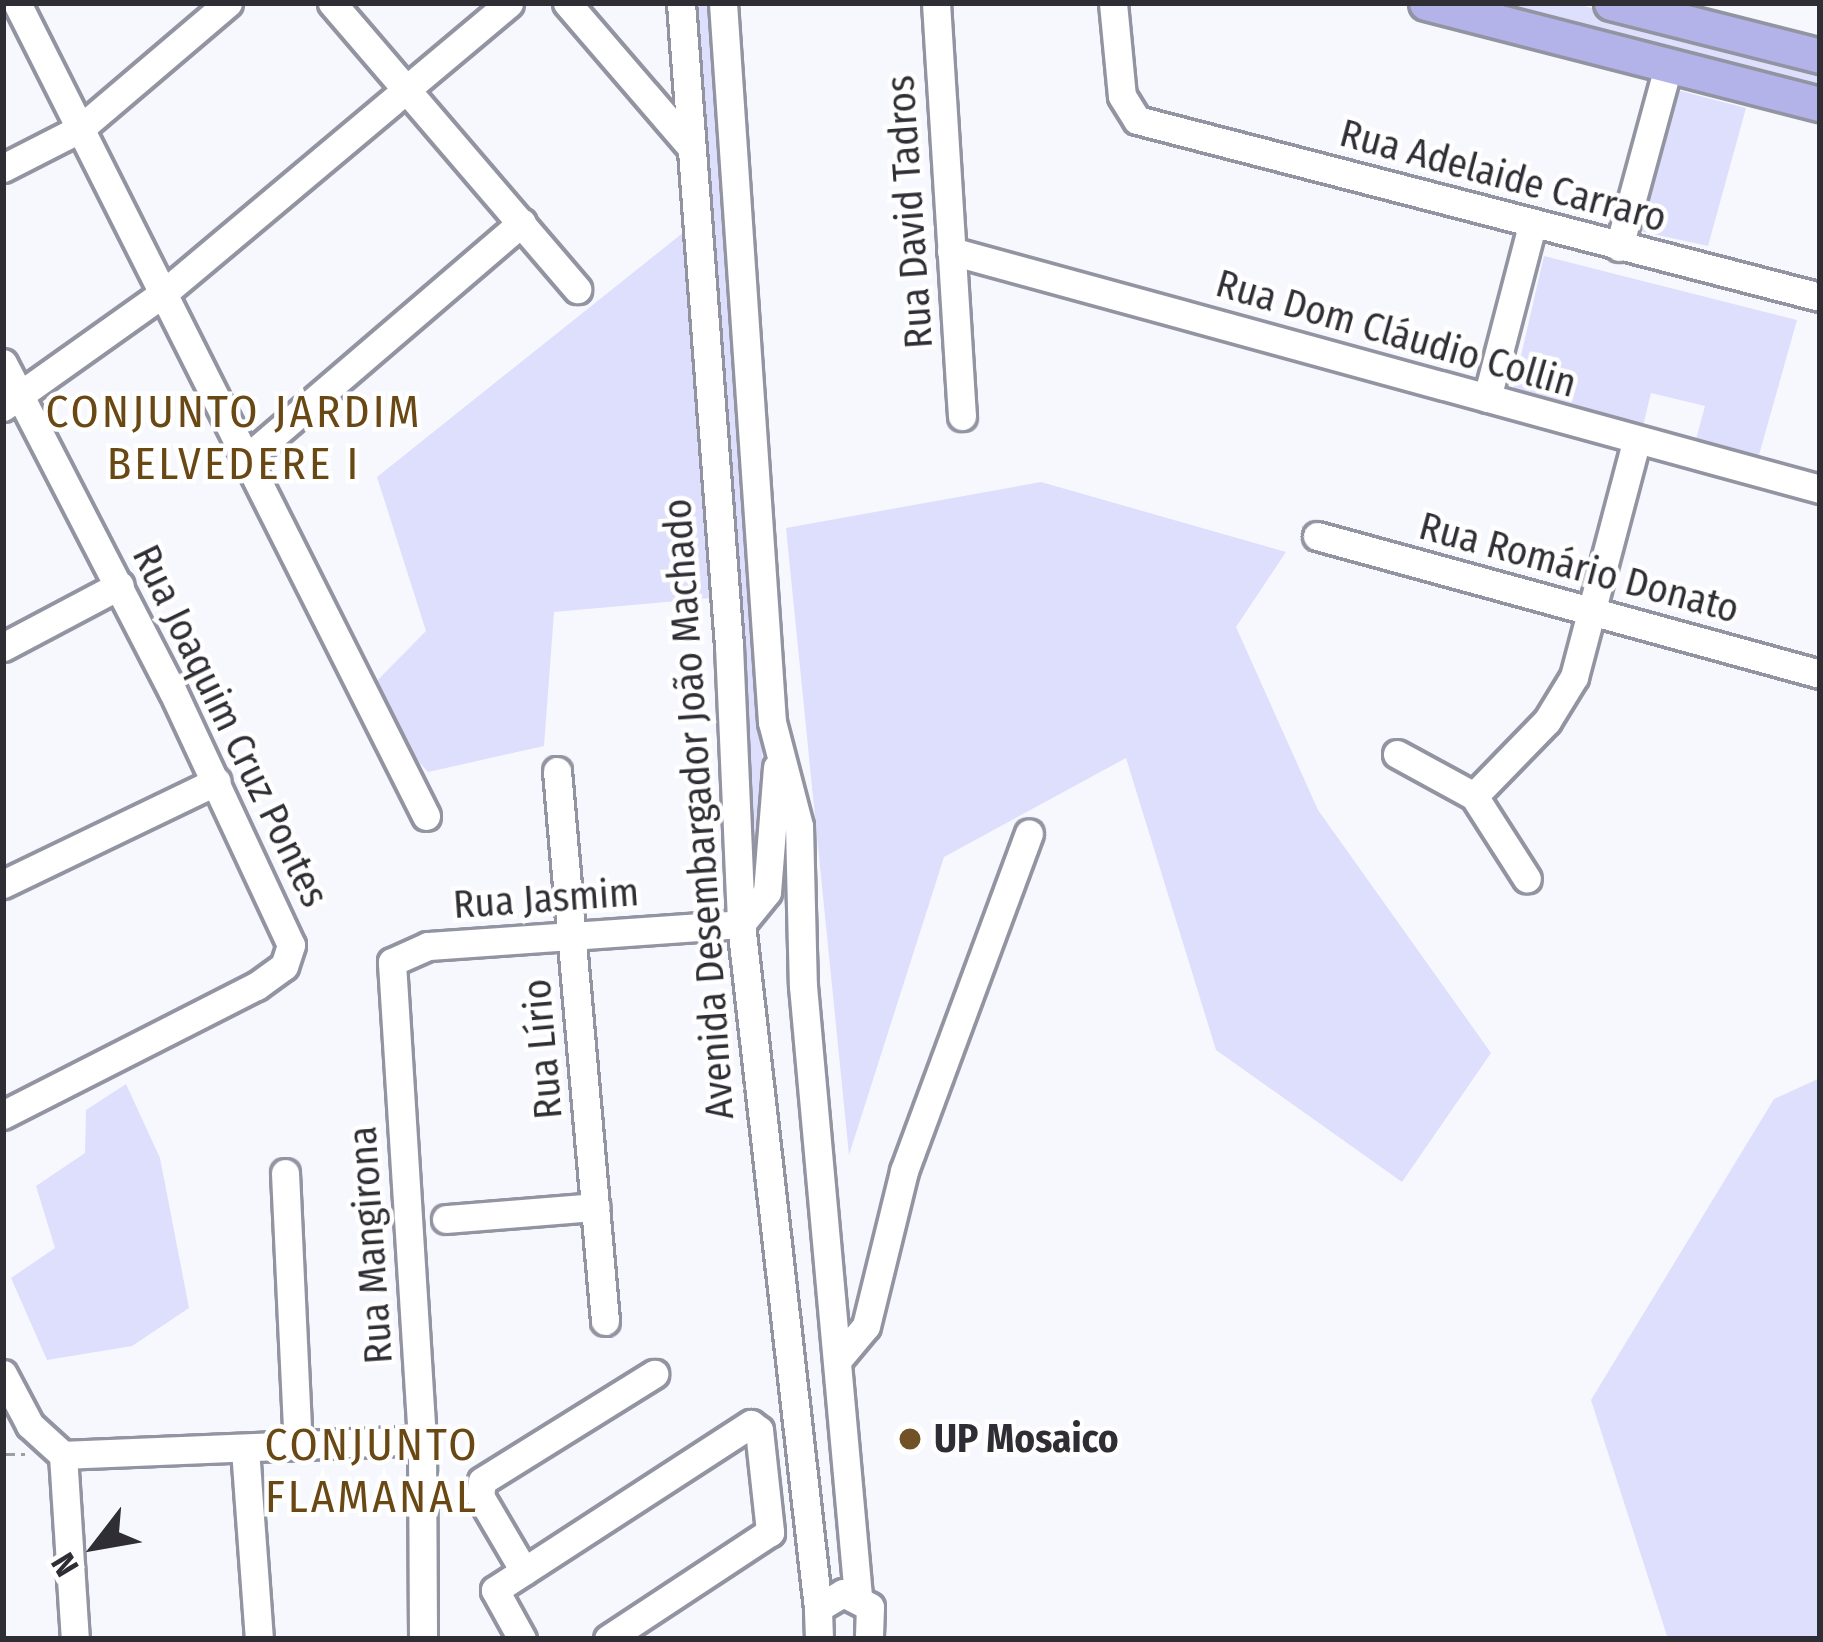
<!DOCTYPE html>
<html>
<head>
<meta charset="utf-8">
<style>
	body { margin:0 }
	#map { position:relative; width:1823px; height:1642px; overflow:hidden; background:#f7f8fe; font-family:"Fira Sans Condensed",sans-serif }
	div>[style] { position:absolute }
	.green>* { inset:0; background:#dddffc }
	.path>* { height:3px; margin-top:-1.5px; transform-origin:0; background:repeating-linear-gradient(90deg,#9e9fa5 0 12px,transparent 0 18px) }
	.roads { filter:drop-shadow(3px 0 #9394a2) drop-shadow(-3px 0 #9394a2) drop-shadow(0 3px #9394a2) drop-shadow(0 -3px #9394a2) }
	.minor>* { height:27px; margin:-13.5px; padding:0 13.5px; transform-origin:13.5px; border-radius:13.5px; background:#fff }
	.major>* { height:33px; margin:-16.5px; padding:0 16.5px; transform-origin:16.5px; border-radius:16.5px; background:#b3b2e9 }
	.dots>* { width:33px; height:33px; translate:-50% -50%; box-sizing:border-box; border:6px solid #fff; border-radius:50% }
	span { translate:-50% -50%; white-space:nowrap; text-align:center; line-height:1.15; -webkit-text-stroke:9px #fff; paint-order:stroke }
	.street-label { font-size:39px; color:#2e2e34 }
	.poi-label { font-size:39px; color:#2e2e34; font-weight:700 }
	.left { translate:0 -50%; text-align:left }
	.quarter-label { font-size:45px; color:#6a4814; letter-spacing:3px }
	.frame { position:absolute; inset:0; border:6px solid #2e2e34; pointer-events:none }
	.north { position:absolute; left:36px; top:1486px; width:120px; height:120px; -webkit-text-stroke:9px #fff; paint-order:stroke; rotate:239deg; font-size:33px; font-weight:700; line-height:48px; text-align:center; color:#2e2e34 }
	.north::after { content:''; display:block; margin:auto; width:42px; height:54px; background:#2e2e34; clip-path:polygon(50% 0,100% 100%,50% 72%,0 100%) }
</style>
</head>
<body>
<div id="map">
	<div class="green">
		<div style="clip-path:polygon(690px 3px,718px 3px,768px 851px,754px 879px)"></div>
		<div style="clip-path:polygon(1484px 3px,1572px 3px,1820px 65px,1820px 88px)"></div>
		<div style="clip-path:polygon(1677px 90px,1746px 108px,1708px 246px,1635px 230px)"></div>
		<div style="clip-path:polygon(684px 232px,722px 597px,554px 612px,544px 746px,428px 772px,361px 697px,426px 631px,377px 477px)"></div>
		<div style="clip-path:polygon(1544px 256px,1797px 320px,1759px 455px,1696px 439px,1705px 406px,1651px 393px,1643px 426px,1513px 390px)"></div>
		<div style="clip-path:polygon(1041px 482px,1286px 552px,1236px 627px,1318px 810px,1491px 1053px,1402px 1182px,1216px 1050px,1126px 758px,944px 857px,849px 1155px,786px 528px)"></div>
		<div style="clip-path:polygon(1820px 1078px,1820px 1639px,1668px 1639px,1591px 1400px,1774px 1099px)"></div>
		<div style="clip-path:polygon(126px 1084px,160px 1158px,189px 1308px,132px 1346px,47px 1360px,11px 1278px,55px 1248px,36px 1186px,85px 1153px,86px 1110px)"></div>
	</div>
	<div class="path">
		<div style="left:3px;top:1454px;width:22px"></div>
	</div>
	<div class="roads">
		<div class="minor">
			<div style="left:17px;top:3px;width:910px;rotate:63.29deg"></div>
			<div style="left:332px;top:3px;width:377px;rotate:49.4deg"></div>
			<div style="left:567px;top:3px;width:187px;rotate:49.3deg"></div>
			<div style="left:681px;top:3px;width:645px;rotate:85.73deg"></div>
			<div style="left:729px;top:646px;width:278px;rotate:87.5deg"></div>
			<div style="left:741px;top:924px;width:688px;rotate:83.58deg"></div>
			<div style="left:723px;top:3px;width:721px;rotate:86.1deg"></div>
			<div style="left:772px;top:722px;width:107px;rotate:75.4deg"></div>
			<div style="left:799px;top:826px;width:160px;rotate:88.6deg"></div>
			<div style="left:803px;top:986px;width:612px;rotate:84.85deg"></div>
			<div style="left:936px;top:3px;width:414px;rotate:86.4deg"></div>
			<div style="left:1113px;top:3px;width:93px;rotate:84.5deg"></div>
			<div style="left:1122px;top:96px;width:28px;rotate:58deg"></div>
			<div style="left:1137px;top:120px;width:706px;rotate:14.53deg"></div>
			<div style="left:3px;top:168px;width:88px;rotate:-27.1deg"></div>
			<div style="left:81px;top:128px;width:193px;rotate:-40.4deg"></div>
			<div style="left:1619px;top:247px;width:187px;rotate:-74.8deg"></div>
			<div style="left:951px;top:251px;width:901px;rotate:15.32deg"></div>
			<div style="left:3px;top:363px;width:370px;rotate:62.7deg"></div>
			<div style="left:173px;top:692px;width:279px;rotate:65deg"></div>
			<div style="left:291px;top:945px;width:22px;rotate:108deg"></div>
			<div style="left:284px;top:966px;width:34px;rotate:144deg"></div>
			<div style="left:256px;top:986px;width:284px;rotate:153deg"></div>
			<div style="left:1487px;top:398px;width:179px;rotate:-75.4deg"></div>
			<div style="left:3px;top:407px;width:199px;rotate:-35.4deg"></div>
			<div style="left:165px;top:292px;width:449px;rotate:-40deg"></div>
			<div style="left:247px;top:458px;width:362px;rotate:-40.6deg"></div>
			<div style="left:1317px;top:536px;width:522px;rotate:15.34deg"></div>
			<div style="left:3px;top:647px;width:132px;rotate:-27.9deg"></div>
			<div style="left:1397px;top:754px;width:88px;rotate:28.6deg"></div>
			<div style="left:1474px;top:796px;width:98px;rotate:57.4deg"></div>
			<div style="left:557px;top:771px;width:552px;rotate:85.01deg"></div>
			<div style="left:1474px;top:796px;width:105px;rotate:-45.8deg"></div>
			<div style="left:1547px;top:721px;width:52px;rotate:-58.5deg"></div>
			<div style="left:1574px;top:677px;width:242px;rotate:-75.2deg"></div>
			<div style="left:3px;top:884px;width:237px;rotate:-25.7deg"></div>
			<div style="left:285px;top:1173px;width:273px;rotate:87.3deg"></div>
			<div style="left:446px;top:1219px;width:150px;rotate:-4.6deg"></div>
			<div style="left:840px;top:1357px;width:40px;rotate:-50deg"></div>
			<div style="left:866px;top:1326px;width:160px;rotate:-76.2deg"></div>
			<div style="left:904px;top:1171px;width:360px;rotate:-69.7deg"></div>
			<div style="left:3px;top:1374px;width:58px;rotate:62.1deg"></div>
			<div style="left:30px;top:1425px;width:45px;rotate:42.3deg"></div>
			<div style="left:245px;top:1449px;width:191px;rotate:85.8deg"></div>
			<div style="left:63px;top:1455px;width:359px;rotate:-2.4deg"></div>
			<div style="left:63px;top:1455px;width:184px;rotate:86.3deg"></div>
			<div style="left:524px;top:1571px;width:87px;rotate:-120.4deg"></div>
			<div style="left:480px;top:1496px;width:15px;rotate:-82deg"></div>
			<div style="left:482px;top:1481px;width:203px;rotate:-31.9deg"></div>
			<div style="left:423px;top:1637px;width:197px;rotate:-90.3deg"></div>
			<div style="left:422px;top:1440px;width:479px;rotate:-93.6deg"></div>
			<div style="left:392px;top:962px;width:39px;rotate:-24deg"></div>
			<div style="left:428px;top:946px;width:314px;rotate:-4deg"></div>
			<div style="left:741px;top:924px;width:41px;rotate:-50.9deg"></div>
			<div style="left:767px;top:892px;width:125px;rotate:-85.4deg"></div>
			<div style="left:522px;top:1639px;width:56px;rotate:-118.9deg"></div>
			<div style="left:495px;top:1590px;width:305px;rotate:-33deg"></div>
			<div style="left:751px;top:1424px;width:10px;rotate:37deg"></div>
			<div style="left:759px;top:1430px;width:103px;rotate:83.8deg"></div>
			<div style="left:770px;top:1532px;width:194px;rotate:146.6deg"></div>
			<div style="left:819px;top:1639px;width:31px;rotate:-92deg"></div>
			<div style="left:818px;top:1608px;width:29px;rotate:-31deg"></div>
			<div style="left:843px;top:1593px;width:30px;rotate:27deg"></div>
			<div style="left:870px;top:1607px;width:32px;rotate:92deg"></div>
		</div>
		<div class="major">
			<div style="left:1426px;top:3px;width:407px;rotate:14.4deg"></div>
			<div style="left:1611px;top:3px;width:216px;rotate:14.2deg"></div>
		</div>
	</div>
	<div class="dots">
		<div style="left:910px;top:1439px;background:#715227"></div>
	</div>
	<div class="street-label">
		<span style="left:1503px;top:176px;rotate:15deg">Rua Adelaide Carraro</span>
		<span style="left:910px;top:212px;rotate:-94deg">Rua David Tadros</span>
		<span style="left:1396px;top:334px;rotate:16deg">Rua Dom Cláudio Collin</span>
		<span style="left:1579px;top:568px;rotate:15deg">Rua Romário Donato</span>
		<span style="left:230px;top:726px;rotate:64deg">Rua Joaquim Cruz Pontes</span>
		<span style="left:699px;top:809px;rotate:-94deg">Avenida Desembargador João Machado</span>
		<span style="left:546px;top:899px;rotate:-4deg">Rua Jasmim</span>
		<span style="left:543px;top:1049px;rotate:-95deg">Rua Lírio</span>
		<span style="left:371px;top:1245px;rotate:-94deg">Rua Mangirona</span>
	</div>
	<div class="poi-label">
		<span class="left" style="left:934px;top:1439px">UP Mosaico</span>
	</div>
	<div class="quarter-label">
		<span style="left:234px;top:439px">CONJUNTO JARDIM<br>BELVEDERE I</span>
		<span style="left:372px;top:1472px">CONJUNTO<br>FLAMANAL</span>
	</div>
	<div class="frame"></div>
	<div class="north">N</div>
</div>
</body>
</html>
